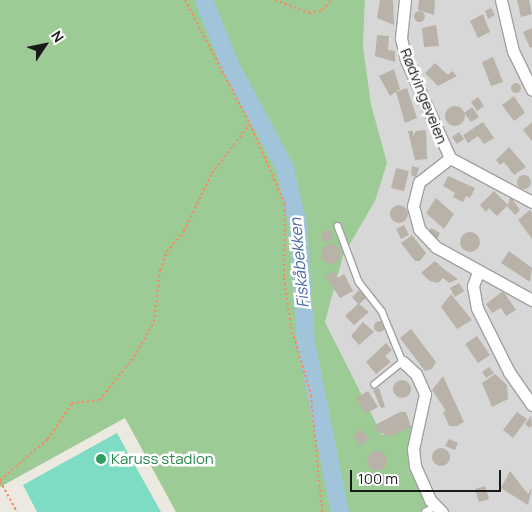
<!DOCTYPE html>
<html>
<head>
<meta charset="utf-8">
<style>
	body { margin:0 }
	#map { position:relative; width:532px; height:512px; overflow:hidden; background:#eceae0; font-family:Manrope,sans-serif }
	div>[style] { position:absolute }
	.residential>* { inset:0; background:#d8d7d7 }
	.forest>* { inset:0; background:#9dcb95 }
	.pitch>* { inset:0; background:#7edbc4 }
	.river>* { height:18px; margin:-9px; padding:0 9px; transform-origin:9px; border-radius:9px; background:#a0c5da }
	.building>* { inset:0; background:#b8b2a9 }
	.round { border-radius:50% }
	.path>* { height:2px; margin-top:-1px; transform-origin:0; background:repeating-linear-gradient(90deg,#f78966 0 2.5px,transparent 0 5px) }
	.roads { filter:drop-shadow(1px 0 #a1a1a1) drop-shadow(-1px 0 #a1a1a1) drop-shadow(0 1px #a1a1a1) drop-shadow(0 -1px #a1a1a1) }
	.lane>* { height:5.5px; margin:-2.75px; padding:0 2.75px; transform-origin:2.75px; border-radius:2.75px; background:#fff }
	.street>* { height:11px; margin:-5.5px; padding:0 5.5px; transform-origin:5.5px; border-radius:5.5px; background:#fff }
	.dots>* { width:14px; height:14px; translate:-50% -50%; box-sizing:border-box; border:2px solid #fff; border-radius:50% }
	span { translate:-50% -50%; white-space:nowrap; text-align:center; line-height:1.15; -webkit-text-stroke:5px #fff; paint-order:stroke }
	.street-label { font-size:15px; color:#1a1a1a }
	.leisure-label { font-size:15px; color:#27864d }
	.left { translate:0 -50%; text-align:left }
	.water-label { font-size:16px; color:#4a6ca7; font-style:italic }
	.north { position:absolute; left:20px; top:20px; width:50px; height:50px; -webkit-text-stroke:4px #fff; paint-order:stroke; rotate:56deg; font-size:14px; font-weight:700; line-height:20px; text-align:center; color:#1a1a1a }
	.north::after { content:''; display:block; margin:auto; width:18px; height:22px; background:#1a1a1a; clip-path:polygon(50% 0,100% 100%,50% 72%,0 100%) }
	.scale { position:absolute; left:350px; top:470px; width:151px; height:22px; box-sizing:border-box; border:2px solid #1a1a1a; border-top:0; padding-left:6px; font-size:15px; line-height:18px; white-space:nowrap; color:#1a1a1a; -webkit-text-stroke:4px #fff; paint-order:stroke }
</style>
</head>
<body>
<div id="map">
	<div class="residential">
		<div style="clip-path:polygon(365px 0,532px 0,532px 512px,440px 512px,418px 485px,416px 424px,382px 435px,325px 322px,343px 256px,375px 201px,386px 160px,371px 104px,363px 46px)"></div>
	</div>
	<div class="forest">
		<div style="clip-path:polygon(0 0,365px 0,363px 46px,371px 104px,387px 163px,375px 201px,343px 256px,325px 322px,382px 435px,416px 424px,418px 485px,440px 512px,176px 512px,125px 418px,0 487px)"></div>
	</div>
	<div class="pitch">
		<div style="clip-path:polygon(117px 433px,161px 512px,37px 512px,23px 485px)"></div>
	</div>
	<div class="river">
		<div style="left:204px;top:0;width:70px;rotate:68.2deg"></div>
		<div style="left:230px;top:65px;width:117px;rotate:61.9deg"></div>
		<div style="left:285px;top:168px;width:59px;rotate:77.4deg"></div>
		<div style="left:298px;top:226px;width:117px;rotate:86.1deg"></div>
		<div style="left:306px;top:343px;width:172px;rotate:78.6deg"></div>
	</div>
	<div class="building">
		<div style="clip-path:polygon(380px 0,393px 0,394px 25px,377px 18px)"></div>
		<div style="clip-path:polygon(419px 0,435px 0,434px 15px,418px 10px)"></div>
		<div style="clip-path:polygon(517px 0,529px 0,532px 14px,521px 17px)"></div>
		<div style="clip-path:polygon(491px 8px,495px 15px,488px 19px,485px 11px)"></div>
		<div class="round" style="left:413.5px;top:10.5px;width:11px;height:11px"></div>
		<div style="clip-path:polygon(483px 14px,490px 32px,478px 38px,470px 21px)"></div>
		<div style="clip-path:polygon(436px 25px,439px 46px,424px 47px,422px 28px)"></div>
		<div style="clip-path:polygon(532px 28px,532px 47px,530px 48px,523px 32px)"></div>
		<div style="clip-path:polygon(377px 35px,389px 36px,388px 50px,395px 51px,395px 62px,375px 56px)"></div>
		<div style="clip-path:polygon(493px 57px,503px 82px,491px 86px,482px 62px)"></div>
		<div style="clip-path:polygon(435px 63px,448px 75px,452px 71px,457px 76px,438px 86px,425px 73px)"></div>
		<div style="clip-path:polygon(394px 69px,400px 89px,390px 96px,379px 76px)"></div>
		<div class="round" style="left:511px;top:83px;width:10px;height:10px"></div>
		<div style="clip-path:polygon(407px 88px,417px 118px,405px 123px,396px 92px)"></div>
		<div style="clip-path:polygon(514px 96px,525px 113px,514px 121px,502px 105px)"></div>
		<div style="clip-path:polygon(478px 97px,484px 106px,477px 111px,471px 102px)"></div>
		<div class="round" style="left:445px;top:106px;width:20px;height:20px"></div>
		<div style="clip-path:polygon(472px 107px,479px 117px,471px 122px,464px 113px)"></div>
		<div style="clip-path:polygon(483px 122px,494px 138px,484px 144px,478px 136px,468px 143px,463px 135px)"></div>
		<div style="clip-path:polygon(532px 122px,532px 141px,523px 130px)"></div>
		<div style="clip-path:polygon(426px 130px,427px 159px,415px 160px,408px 131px,413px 131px,413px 136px,416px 131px)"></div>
		<div style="clip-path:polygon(459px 132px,464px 139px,457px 144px,452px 137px)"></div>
		<div style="clip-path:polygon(509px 147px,526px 167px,514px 175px,504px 162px,500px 165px,496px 160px)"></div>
		<div style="clip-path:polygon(412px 166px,419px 168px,416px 177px,411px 175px)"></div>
		<div style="clip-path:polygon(396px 168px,409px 171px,404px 191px,391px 188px)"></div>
		<div class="round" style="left:517px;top:175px;width:14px;height:14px"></div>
		<div style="clip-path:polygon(448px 176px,475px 188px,470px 198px,466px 196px,463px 202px,453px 197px,455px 193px,443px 186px)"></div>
		<div style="clip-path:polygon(494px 191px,508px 205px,510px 196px,520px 210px,515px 215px,507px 206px,497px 216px,489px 208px,486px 212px,480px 205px)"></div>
		<div style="clip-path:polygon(436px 198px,454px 214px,444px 229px,426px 213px)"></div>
		<div class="round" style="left:390px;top:205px;width:18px;height:18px"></div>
		<div style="clip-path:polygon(530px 210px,532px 213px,532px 239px,518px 220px)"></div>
		<div style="clip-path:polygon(404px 225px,409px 235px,401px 239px,396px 229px)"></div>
		<div style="clip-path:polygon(431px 228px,440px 233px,437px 239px,428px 233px)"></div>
		<div class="round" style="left:321px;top:230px;width:12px;height:12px"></div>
		<div class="round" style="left:460px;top:232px;width:20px;height:20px"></div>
		<div style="clip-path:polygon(412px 235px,426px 253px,420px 261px,415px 261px,401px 243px)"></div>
		<div class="round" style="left:321px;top:244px;width:20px;height:20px"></div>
		<div style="clip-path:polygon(509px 251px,532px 268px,530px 282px,501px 263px)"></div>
		<div style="clip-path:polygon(435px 261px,445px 270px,458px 279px,449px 283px,443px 278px,438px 283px,430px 281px,421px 273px)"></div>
		<div style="clip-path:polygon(334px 271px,338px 278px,344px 274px,353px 291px,340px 298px,325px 276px)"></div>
		<div style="clip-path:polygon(459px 283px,464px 291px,455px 297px,450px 288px)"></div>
		<div style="clip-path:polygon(359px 290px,366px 298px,359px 304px,369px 312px,354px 325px,345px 316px,358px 304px,352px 297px)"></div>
		<div style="clip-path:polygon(503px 291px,516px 310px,506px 316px,501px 308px,492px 313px,486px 304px)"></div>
		<div style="clip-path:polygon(451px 294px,472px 320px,457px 329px,441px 307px)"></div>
		<div class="round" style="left:373.5px;top:320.5px;width:11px;height:11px"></div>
		<div style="clip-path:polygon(363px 322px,374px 332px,359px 345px,351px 336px)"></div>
		<div style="clip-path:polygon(411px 329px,436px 362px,432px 369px,425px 371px,400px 338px)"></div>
		<div style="clip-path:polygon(477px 336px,490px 355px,478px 363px,465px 344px)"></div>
		<div style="clip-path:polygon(386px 343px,392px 350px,385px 356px,391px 362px,376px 374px,366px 362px)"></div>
		<div style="clip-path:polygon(489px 367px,494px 373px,486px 378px,482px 372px)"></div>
		<div style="clip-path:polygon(495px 374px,507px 385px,508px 399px,492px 407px,482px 383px)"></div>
		<div style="clip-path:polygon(443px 376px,464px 422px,457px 426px,449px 426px,443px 412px,446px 411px,432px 390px)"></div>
		<div class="round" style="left:393px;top:380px;width:18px;height:18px"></div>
		<div style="clip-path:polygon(379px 388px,385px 407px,381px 408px,373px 390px)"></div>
		<div style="clip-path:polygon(368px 391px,378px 407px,365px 414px,356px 398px)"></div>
		<div style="clip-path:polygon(400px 412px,406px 412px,411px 427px,389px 437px,377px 431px,375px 425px)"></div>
		<div style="clip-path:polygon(517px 412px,527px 419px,513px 438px,503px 430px)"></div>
		<div style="clip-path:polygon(531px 416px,532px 425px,530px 428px,525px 424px)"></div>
		<div style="clip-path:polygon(361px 429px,369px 439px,361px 446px,353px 436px)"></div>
		<div style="clip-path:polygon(449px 439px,458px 443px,455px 450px,445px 446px)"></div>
		<div class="round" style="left:432px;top:448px;width:18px;height:18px"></div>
		<div class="round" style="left:367px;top:451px;width:20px;height:20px"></div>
		<div style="clip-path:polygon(510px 471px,528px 494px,532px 488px,528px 505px,501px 488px)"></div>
		<div style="clip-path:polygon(485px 486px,489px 499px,479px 502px,475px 489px)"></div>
	</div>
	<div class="path">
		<div style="left:185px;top:0;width:140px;rotate:62.3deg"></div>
		<div style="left:250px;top:124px;width:87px;rotate:66.4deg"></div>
		<div style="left:285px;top:204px;width:74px;rotate:90.8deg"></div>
		<div style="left:284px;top:278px;width:49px;rotate:81.9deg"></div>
		<div style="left:291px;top:327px;width:71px;rotate:73.6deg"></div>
		<div style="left:311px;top:395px;width:118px;rotate:84.6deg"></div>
		<div style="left:275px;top:0;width:36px;rotate:21deg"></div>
		<div style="left:309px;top:13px;width:13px;rotate:-13deg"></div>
		<div style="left:322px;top:10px;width:14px;rotate:-45deg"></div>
		<div style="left:0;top:480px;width:63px;rotate:-40.5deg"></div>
		<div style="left:48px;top:439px;width:43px;rotate:-56.3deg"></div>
		<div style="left:72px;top:403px;width:28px;rotate:-6deg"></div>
		<div style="left:100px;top:400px;width:55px;rotate:-51.7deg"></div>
		<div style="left:134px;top:357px;width:40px;rotate:-60.3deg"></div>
		<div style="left:154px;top:322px;width:52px;rotate:-83.4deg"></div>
		<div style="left:160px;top:270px;width:19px;rotate:-69deg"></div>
		<div style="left:167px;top:252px;width:27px;rotate:-51deg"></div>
		<div style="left:184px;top:231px;width:64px;rotate:-64.2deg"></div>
		<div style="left:212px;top:173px;width:62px;rotate:-52.2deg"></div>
		<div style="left:0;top:481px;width:35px;rotate:61deg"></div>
	</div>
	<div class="roads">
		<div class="lane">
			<div style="left:338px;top:226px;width:60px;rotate:69.4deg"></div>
			<div style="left:359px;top:282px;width:37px;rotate:52deg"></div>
			<div style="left:382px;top:311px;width:55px;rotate:67.6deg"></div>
			<div style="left:403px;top:362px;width:36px;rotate:141deg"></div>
			<div style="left:425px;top:512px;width:11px;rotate:-27deg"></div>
		</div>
		<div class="street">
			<div style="left:405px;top:0;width:38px;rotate:96deg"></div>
			<div style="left:401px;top:38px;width:23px;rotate:77deg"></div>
			<div style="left:406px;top:60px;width:107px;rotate:65.8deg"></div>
			<div style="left:450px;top:158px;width:93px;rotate:28.2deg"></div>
			<div style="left:501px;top:0;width:52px;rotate:76.8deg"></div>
			<div style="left:513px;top:51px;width:43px;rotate:64deg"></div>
			<div style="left:450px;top:158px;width:39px;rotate:142deg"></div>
			<div style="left:419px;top:182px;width:25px;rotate:104deg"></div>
			<div style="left:413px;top:206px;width:24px;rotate:75deg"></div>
			<div style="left:419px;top:229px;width:25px;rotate:47deg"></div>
			<div style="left:436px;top:247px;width:110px;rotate:28.9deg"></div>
			<div style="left:478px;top:272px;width:15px;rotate:110deg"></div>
			<div style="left:473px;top:286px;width:22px;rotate:80deg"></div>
			<div style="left:477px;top:308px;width:72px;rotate:63.4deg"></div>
			<div style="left:509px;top:372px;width:40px;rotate:55.1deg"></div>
			<div style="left:403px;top:362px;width:18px;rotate:43deg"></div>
			<div style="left:416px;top:374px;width:22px;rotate:66deg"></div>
			<div style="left:425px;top:394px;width:56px;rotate:102.3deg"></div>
			<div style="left:413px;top:449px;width:17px;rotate:83deg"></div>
			<div style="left:415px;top:466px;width:37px;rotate:66deg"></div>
			<div style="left:430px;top:500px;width:17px;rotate:45deg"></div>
		</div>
	</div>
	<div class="dots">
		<div style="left:101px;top:459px;background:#2e9e5b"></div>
	</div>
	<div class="street-label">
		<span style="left:424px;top:96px;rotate:68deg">Rødvingeveien</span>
	</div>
	<div class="leisure-label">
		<span class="left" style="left:111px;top:459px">Karuss stadion</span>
	</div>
	<div class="water-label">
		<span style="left:299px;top:263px;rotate:-95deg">Fiskåbekken</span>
	</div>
	<div class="north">N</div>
	<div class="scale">100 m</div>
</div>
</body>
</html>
